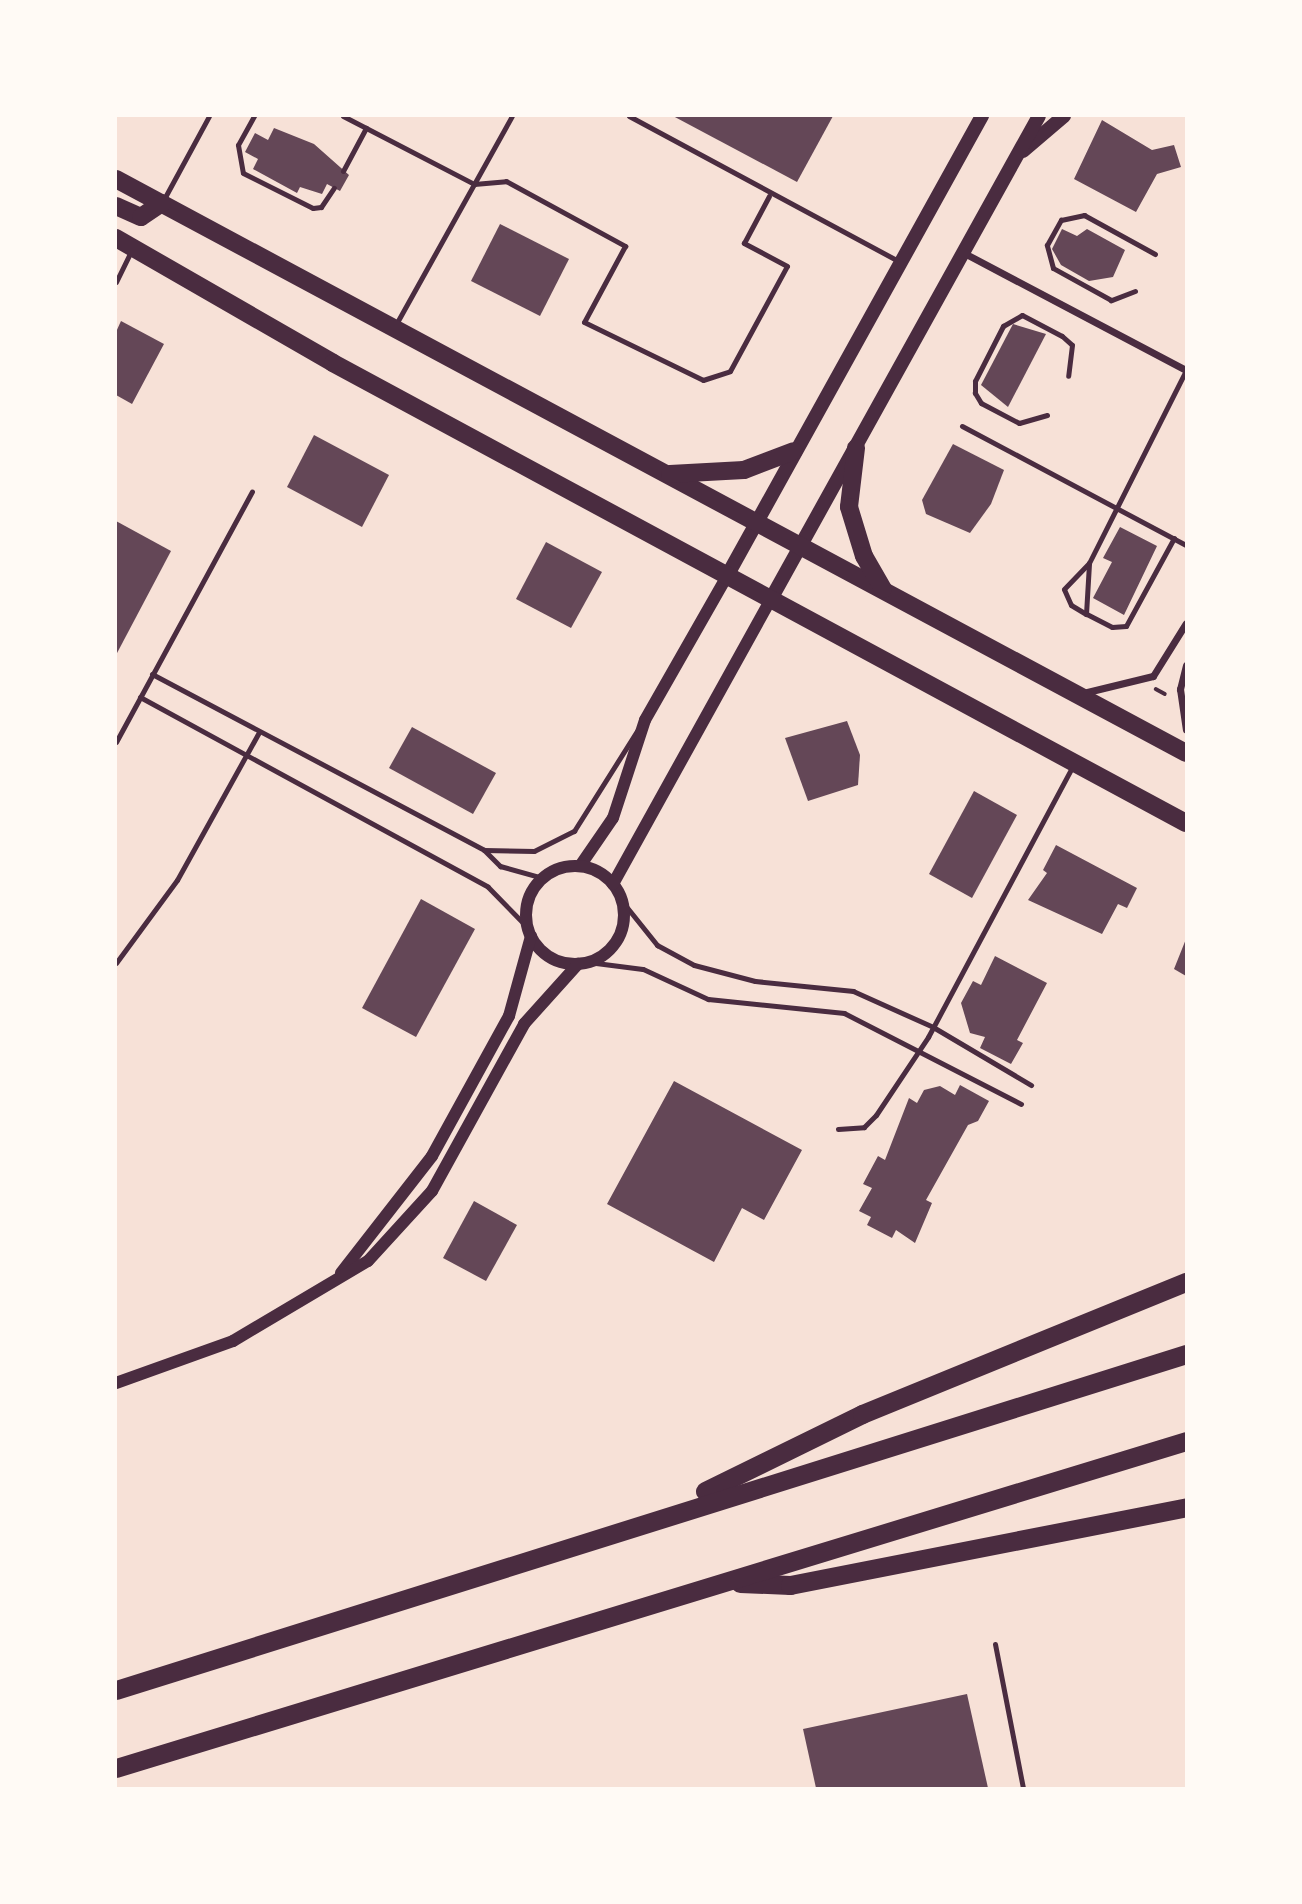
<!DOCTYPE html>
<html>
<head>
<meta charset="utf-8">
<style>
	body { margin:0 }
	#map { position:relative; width:1302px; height:1904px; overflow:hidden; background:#f7e1d7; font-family:"Space Grotesk",sans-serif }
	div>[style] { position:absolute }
	.building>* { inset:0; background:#644757 }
	.path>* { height:3.5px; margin:-1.75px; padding:0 1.75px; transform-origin:1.75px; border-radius:1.75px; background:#4a2c40 }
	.service>* { height:5px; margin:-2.5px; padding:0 2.5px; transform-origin:2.5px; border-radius:2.5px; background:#4a2c40 }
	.minor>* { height:7px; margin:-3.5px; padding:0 3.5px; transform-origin:3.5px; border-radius:3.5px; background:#4a2c40 }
	.tertiary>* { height:12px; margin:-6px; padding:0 6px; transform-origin:6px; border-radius:6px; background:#4a2c40 }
	.tertiary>.ring { margin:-6px; padding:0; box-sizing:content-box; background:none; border:12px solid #4a2c40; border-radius:50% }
	.secondary>* { height:14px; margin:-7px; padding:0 7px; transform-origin:7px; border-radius:7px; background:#4a2c40 }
	.primary>* { height:18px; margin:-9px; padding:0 9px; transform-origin:9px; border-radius:9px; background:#4a2c40 }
	.motorway>* { height:19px; margin:-9.5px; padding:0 9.5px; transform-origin:9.5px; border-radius:9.5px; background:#4a2c40 }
	span { translate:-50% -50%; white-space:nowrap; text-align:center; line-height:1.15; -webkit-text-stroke:6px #fffaf5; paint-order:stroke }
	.frame { position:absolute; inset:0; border:117px solid #fffaf5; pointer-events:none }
</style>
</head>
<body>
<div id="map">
	<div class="building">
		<div style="clip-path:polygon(673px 116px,833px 116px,797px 182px)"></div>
		<div style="clip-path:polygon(1102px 120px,1152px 150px,1174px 145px,1181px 167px,1157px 174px,1136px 212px,1074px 179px)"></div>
		<div style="clip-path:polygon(274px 128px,314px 144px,349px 175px,340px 191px,327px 184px,322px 194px,300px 187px,297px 193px,253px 169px,258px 159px,245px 152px,255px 133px,268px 140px)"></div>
		<div style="clip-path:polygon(500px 224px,569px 259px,540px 316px,471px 281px)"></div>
		<div style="clip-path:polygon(1062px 229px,1077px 236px,1087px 229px,1125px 250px,1113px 277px,1089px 281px,1061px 265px,1052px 249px)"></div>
		<div style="clip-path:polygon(121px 321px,164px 344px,132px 404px,116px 395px,116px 332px)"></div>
		<div style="clip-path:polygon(1013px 324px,1046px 334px,1008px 407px,981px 385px)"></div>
		<div style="clip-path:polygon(314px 435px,389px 475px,362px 527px,287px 487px)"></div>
		<div style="clip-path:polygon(953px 444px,1004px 470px,991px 504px,970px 533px,926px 514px,922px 500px)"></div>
		<div style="clip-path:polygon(116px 521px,171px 551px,116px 655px)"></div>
		<div style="clip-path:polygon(1120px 527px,1157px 546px,1124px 615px,1093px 598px,1112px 562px,1103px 558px)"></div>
		<div style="clip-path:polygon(546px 542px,602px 572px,571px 628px,516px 599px)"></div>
		<div style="clip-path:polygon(847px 721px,860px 755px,858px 785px,808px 801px,785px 738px)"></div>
		<div style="clip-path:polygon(412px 727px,496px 773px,473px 814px,389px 768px)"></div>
		<div style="clip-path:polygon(974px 791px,1017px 815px,972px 898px,929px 874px)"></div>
		<div style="clip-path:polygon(1056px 845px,1137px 888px,1127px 908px,1118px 904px,1102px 934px,1028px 900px,1047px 873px,1043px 870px)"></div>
		<div style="clip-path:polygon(421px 899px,475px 929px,416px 1037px,362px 1008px)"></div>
		<div style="clip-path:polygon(1186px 939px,1186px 976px,1174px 969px)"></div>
		<div style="clip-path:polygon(995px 956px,1047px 983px,1017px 1040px,1023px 1043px,1011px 1064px,980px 1048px,985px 1037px,970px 1033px,961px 1003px,973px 981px,981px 985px)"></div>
		<div style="clip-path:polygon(674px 1081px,802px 1150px,764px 1220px,742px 1208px,714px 1262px,607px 1204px)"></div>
		<div style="clip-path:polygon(960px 1085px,989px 1101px,978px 1121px,968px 1125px,926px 1200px,932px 1203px,915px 1243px,896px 1230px,892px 1238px,867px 1225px,871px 1217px,859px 1211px,872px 1188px,863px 1184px,878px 1156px,885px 1160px,909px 1098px,917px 1103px,924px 1090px,940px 1086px,955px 1095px)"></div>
		<div style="clip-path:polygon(474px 1201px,517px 1225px,486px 1281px,443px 1258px)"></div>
		<div style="clip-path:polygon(967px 1694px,988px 1788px,816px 1788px,803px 1729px)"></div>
	</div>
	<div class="path">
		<div style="left:1156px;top:689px;width:10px;rotate:29deg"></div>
	</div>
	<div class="service">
		<div style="left:254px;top:116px;width:33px;rotate:119deg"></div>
		<div style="left:238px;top:145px;width:28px;rotate:80deg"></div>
		<div style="left:243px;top:173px;width:78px;rotate:26.6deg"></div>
		<div style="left:313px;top:208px;width:8px;rotate:-7deg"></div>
		<div style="left:321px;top:207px;width:23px;rotate:-56deg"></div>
		<div style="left:343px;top:116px;width:148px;rotate:27.4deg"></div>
		<div style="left:474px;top:184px;width:32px;rotate:-5deg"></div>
		<div style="left:506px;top:181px;width:136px;rotate:28.6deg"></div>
		<div style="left:625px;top:246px;width:86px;rotate:118.3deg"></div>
		<div style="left:584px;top:322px;width:132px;rotate:26deg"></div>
		<div style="left:703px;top:380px;width:28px;rotate:-18deg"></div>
		<div style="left:730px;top:371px;width:119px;rotate:-61.5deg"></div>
		<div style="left:787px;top:266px;width:49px;rotate:-151.9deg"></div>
		<div style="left:744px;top:243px;width:53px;rotate:-62deg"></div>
		<div style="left:629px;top:116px;width:308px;rotate:28.3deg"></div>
		<div style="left:343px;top:171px;width:49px;rotate:-61.9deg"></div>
		<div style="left:164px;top:199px;width:94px;rotate:-61.5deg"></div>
		<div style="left:116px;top:282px;width:34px;rotate:-64deg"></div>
		<div style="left:1135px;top:291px;width:26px;rotate:159deg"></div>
		<div style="left:1111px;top:300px;width:66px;rotate:-151.1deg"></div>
		<div style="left:1053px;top:268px;width:24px;rotate:-105deg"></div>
		<div style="left:1047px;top:245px;width:29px;rotate:-61deg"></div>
		<div style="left:1061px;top:220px;width:24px;rotate:-12deg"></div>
		<div style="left:1084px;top:215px;width:81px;rotate:28.8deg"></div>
		<div style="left:395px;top:326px;width:240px;rotate:-60.9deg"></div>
		<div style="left:1047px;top:415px;width:29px;rotate:164deg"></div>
		<div style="left:1019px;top:423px;width:43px;rotate:-152.2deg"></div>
		<div style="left:981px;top:403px;width:12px;rotate:-121deg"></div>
		<div style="left:975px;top:393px;width:12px;rotate:-90deg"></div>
		<div style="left:975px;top:381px;width:62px;rotate:-63deg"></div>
		<div style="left:1003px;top:326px;width:22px;rotate:-30deg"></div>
		<div style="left:1022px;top:315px;width:45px;rotate:27.7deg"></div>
		<div style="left:1062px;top:336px;width:13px;rotate:42deg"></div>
		<div style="left:1072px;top:345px;width:31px;rotate:97deg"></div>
		<div style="left:962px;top:426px;width:254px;rotate:28deg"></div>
		<div style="left:1174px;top:538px;width:100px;rotate:118.6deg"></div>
		<div style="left:1126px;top:626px;width:14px;rotate:176deg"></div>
		<div style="left:1112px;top:627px;width:29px;rotate:-153deg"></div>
		<div style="left:1086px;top:614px;width:51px;rotate:-86.6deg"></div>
		<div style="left:1089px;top:563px;width:216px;rotate:-63.3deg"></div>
		<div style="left:1086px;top:614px;width:17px;rotate:-149deg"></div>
		<div style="left:1071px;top:605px;width:17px;rotate:-114deg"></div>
		<div style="left:1064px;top:589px;width:36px;rotate:-46deg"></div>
		<div style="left:152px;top:674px;width:376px;rotate:27.9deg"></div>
		<div style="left:484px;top:850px;width:50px;rotate:1.1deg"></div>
		<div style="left:534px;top:851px;width:45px;rotate:-26.6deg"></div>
		<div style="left:574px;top:831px;width:118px;rotate:-57.8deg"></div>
		<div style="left:140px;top:697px;width:396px;rotate:28.6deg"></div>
		<div style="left:488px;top:887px;width:57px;rotate:45.7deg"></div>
		<div style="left:116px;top:742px;width:285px;rotate:-61.5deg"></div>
		<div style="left:484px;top:850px;width:23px;rotate:45deg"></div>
		<div style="left:500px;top:866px;width:45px;rotate:15.6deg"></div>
		<div style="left:621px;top:900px;width:58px;rotate:51.3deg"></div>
		<div style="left:657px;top:945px;width:42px;rotate:28.4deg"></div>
		<div style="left:694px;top:965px;width:63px;rotate:14.7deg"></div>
		<div style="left:755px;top:981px;width:99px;rotate:5.8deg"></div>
		<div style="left:853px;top:991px;width:88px;rotate:24.2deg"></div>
		<div style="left:933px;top:1027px;width:114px;rotate:30.6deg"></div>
		<div style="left:588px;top:962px;width:55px;rotate:7.3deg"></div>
		<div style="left:643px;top:969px;width:72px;rotate:24.8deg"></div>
		<div style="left:708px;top:999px;width:137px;rotate:5.9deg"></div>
		<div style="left:844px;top:1013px;width:199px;rotate:27.2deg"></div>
		<div style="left:116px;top:963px;width:103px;rotate:-53.7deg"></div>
		<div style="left:177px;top:880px;width:169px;rotate:-61deg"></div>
		<div style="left:838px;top:1129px;width:26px;rotate:-4deg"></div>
		<div style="left:864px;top:1127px;width:17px;rotate:-45deg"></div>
		<div style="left:876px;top:1115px;width:94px;rotate:-56.3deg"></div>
		<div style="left:928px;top:1037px;width:308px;rotate:-61.9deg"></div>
		<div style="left:995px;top:1644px;width:147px;rotate:79deg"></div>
	</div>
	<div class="minor">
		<div style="left:964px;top:253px;width:251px;rotate:27.8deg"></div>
		<div style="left:1186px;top:665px;width:25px;rotate:104deg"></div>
		<div style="left:1180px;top:689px;width:41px;rotate:81.7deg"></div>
		<div style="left:1079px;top:694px;width:76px;rotate:-13.7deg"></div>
		<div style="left:1153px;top:676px;width:62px;rotate:-58.1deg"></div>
	</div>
	<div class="tertiary">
		<div style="left:580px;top:866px;width:58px;rotate:-55.5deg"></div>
		<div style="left:613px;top:818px;width:103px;rotate:-71.9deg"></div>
		<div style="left:645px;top:720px;width:166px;rotate:-60.3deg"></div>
		<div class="ring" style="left:526px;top:866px;width:86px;height:86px"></div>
		<div style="left:613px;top:884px;width:326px;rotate:-61deg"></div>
		<div style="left:341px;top:1273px;width:148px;rotate:-52.1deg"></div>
		<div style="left:432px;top:1156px;width:160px;rotate:-61.2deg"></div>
		<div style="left:509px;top:1016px;width:83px;rotate:-74.6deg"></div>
		<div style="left:116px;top:1383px;width:124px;rotate:-19.7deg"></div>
		<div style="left:233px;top:1341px;width:157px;rotate:-30.7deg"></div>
		<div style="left:368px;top:1261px;width:95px;rotate:-47.6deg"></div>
		<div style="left:432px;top:1191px;width:191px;rotate:-61.1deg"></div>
		<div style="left:524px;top:1024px;width:81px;rotate:-48deg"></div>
	</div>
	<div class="secondary">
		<div style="left:1023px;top:151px;width:54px;rotate:-40.5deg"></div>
		<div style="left:727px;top:576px;width:526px;rotate:-61deg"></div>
		<div style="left:771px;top:599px;width:552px;rotate:-60.98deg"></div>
	</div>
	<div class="primary">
		<div style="left:116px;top:179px;width:1214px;rotate:28.21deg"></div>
		<div style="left:116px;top:206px;width:27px;rotate:24deg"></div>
		<div style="left:141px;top:217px;width:25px;rotate:-34deg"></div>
		<div style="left:116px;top:238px;width:250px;rotate:29.9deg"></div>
		<div style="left:333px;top:363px;width:969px;rotate:28.34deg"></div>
		<div style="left:856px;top:448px;width:59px;rotate:96.8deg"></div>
		<div style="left:849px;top:507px;width:51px;rotate:73deg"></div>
		<div style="left:864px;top:556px;width:38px;rotate:60deg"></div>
		<div style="left:670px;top:474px;width:74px;rotate:-3.1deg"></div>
		<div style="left:744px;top:470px;width:53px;rotate:-20.8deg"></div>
	</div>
	<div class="motorway">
		<div style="left:705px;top:1491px;width:175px;rotate:-26.1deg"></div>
		<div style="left:862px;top:1414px;width:350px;rotate:-22.2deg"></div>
		<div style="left:740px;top:1583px;width:50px;rotate:2.3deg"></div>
		<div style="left:790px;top:1585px;width:404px;rotate:-11.1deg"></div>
		<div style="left:116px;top:1690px;width:1122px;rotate:-17.43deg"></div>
		<div style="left:116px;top:1768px;width:1119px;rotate:-16.99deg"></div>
	</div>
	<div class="frame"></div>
</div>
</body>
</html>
